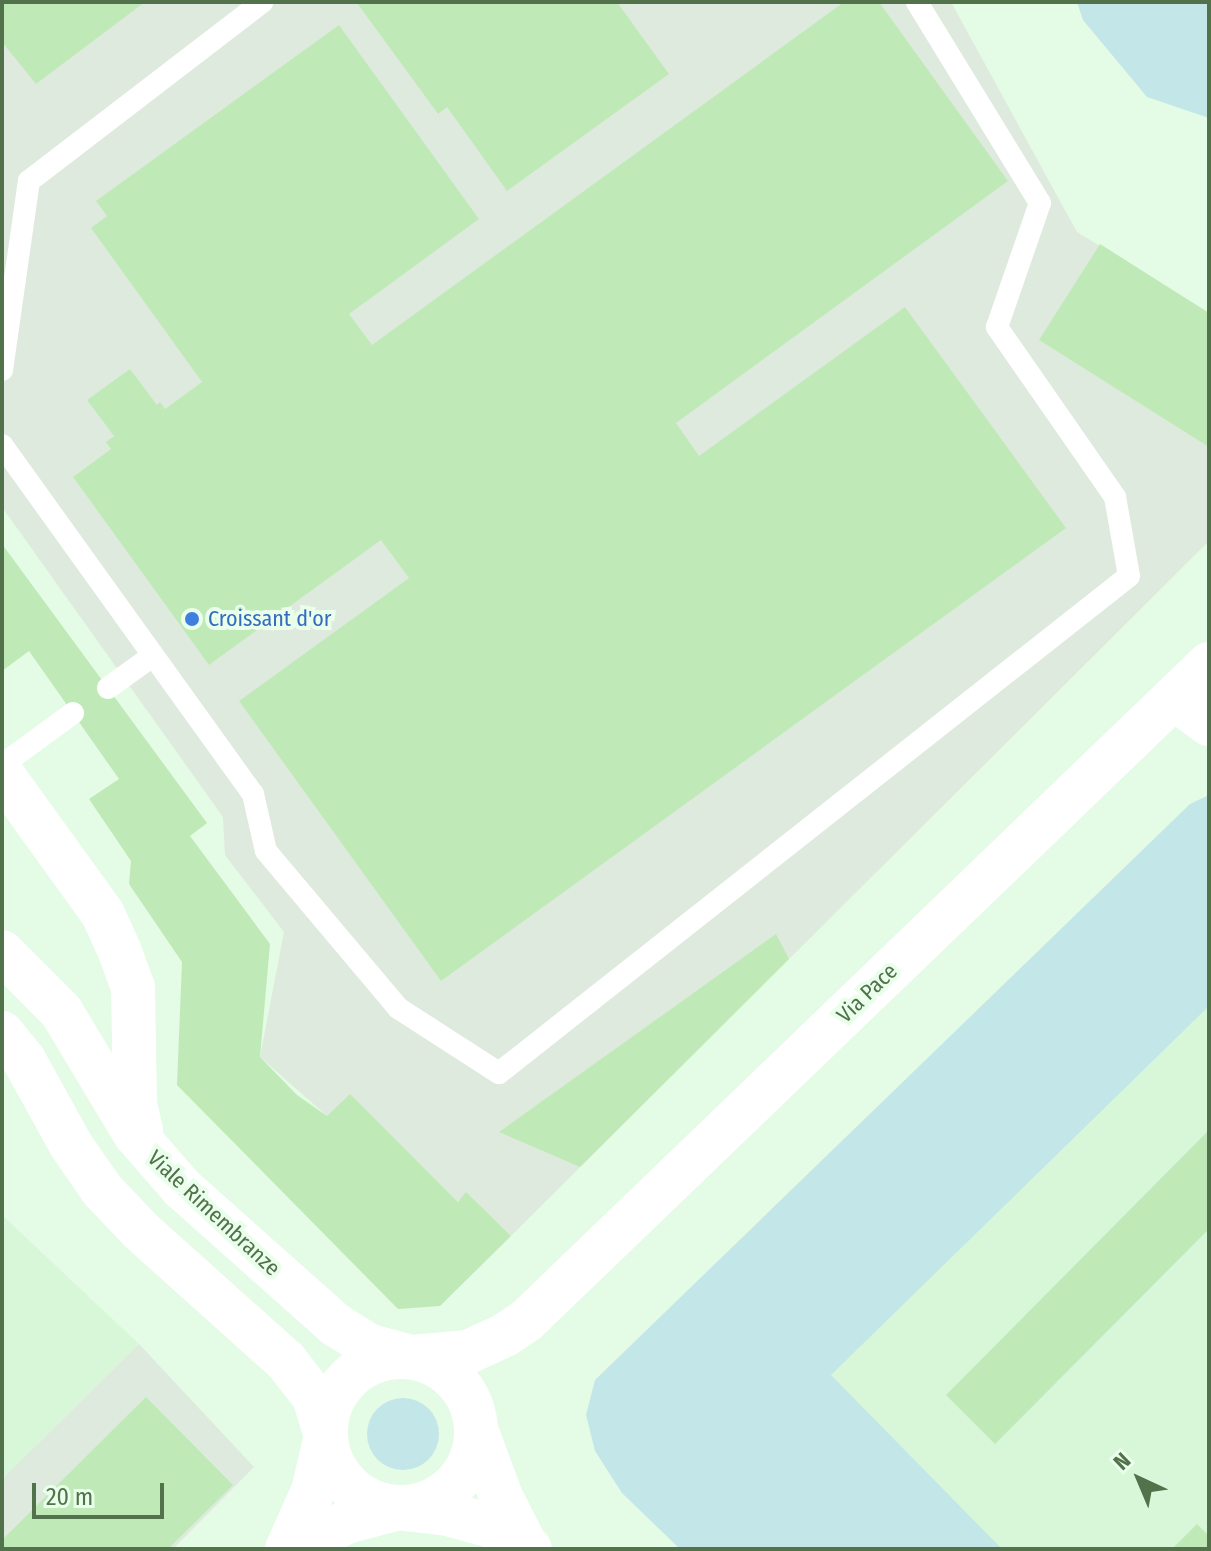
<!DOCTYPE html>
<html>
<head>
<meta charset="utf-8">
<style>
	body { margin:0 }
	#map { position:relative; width:1211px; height:1551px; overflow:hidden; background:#e4fbe5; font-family:"Fira Sans Condensed",sans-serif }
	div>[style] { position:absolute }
	.residential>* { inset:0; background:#d8f7d9 }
	.industrial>* { inset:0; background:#dfeade }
	.green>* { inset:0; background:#c3e6e8 }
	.round { border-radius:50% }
	.building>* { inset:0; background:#bfeab8 }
	.lane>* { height:22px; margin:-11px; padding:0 11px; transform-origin:11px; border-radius:11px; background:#fff }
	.street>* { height:44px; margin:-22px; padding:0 22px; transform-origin:22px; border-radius:22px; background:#fff }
	.secondary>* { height:44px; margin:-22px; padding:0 22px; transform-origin:22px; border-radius:22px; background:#fff }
	.secondary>.ring { margin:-22px; padding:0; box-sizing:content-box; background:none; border:44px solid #fff; border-radius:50% }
	.dots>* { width:22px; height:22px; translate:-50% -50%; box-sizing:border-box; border:4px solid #e9feeb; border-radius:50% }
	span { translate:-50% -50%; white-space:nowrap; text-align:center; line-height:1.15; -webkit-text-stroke:8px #e9feeb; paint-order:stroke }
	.shop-label { font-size:22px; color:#366cbe }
	.left { translate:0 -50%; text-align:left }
	.street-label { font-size:22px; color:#52724b }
	.frame { position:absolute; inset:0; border:4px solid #52724b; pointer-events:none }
	.north { position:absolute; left:1099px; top:1439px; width:80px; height:80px; -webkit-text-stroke:6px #e9feeb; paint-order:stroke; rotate:316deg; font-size:22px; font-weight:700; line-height:32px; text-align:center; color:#52724b }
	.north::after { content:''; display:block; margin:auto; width:28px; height:36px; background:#52724b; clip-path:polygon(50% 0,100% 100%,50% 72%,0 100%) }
	.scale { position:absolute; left:32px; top:1483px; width:132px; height:36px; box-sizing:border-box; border:4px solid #52724b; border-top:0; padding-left:10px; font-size:24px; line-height:28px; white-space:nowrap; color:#52724b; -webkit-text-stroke:6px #e9feeb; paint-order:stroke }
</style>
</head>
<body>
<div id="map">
	<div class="residential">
		<div style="clip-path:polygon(1209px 1000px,1209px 1549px,997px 1549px,825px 1374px)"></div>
		<div style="clip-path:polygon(2px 1215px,139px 1344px,2px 1479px)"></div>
	</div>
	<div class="industrial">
		<div style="clip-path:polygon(2px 2px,951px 2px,1077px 232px,1209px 313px,1209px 541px,511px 1236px,466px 1193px,458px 1202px,350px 1095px,327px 1116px,260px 1057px,284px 932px,225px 855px,223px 817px,2px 507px)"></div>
		<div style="clip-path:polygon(139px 1344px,254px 1467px,173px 1549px,2px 1549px,2px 1479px)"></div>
	</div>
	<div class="green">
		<div style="clip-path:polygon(1077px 2px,1209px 2px,1209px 118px,1147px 97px,1083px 20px)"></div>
		<div style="clip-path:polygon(1209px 795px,1209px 1006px,831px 1375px,1002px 1549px,680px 1549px,622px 1493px,595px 1451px,586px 1415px,595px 1380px,1190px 804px)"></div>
		<div class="round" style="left:367px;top:1398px;width:72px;height:72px"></div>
	</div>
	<div class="building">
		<div style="clip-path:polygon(2px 2px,145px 2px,36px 84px,2px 42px)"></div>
		<div style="clip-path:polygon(617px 2px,669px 74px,507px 191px,447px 107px,438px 114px,357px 3px)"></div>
		<div style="clip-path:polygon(844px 2px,879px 2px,1008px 181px,676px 423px,699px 456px,905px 307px,1066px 528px,441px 981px,239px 701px,409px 578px,381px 540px,209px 665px,73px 477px,111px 449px,106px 442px,114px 436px,87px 400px,130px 369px,157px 405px,160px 402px,165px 409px,202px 382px,91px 228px,107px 216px,96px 201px,339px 25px,479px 219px,349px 314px,372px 345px)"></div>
		<div style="clip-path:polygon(1100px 244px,1209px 313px,1209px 447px,1039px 340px)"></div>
		<div style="clip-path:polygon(2px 544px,207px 823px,190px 836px,270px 944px,260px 1057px,297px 1095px,327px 1116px,350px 1094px,458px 1202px,466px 1192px,511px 1236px,440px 1306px,398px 1309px,177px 1085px,182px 962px,129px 884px,131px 861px,89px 799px,119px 779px,29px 651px,2px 671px)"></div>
		<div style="clip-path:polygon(776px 934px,789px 959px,580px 1167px,499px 1132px)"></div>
		<div style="clip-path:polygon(1209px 1130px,1209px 1229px,995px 1444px,946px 1395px)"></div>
		<div style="clip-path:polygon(146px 1397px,233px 1485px,168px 1549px,2px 1549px,2px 1540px)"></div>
		<div style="clip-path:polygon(1197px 1524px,1209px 1536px,1209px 1549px,1172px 1549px)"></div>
	</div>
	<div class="lane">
		<div style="left:2px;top:370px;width:191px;rotate:-81.9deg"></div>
		<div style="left:29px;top:181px;width:294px;rotate:-37.5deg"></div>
		<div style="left:2px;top:445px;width:430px;rotate:54.3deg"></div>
		<div style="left:253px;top:794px;width:58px;rotate:77.2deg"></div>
		<div style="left:266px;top:851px;width:205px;rotate:49.9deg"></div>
		<div style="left:398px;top:1008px;width:120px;rotate:32.8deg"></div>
		<div style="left:499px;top:1073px;width:802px;rotate:-38.27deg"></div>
		<div style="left:1129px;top:576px;width:80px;rotate:-100deg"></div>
		<div style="left:1115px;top:497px;width:207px;rotate:-124.8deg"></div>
		<div style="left:997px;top:327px;width:131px;rotate:-70.9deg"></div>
		<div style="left:1040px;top:203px;width:236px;rotate:-121.5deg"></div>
		<div style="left:108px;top:688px;width:53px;rotate:-35.8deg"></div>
		<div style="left:2px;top:765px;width:88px;rotate:-36.2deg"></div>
	</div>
	<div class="street">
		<div style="left:1174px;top:698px;width:44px;rotate:36.6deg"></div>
	</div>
	<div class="secondary">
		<div style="left:2px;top:774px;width:173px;rotate:54.2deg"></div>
		<div style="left:103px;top:914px;width:42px;rotate:65.9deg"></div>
		<div style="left:120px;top:952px;width:37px;rotate:70deg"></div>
		<div style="left:133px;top:987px;width:117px;rotate:89deg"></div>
		<div style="left:135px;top:1104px;width:27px;rotate:77deg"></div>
		<div style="left:2px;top:952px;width:83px;rotate:45deg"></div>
		<div style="left:61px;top:1011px;width:144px;rotate:59deg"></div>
		<div style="left:135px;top:1134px;width:72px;rotate:49deg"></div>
		<div style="left:182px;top:1188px;width:206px;rotate:41.7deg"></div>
		<div style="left:336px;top:1325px;width:40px;rotate:32deg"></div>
		<div style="left:370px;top:1346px;width:38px;rotate:15deg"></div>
		<div style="left:2px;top:1033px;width:35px;rotate:51deg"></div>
		<div style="left:24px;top:1060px;width:97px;rotate:61.1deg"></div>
		<div style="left:71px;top:1145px;width:55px;rotate:55.4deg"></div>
		<div style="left:102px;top:1190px;width:57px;rotate:46.4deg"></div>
		<div style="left:141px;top:1231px;width:195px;rotate:41.9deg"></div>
		<div style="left:286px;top:1361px;width:46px;rotate:52.1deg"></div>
		<div style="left:314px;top:1397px;width:38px;rotate:73deg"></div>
		<div class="ring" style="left:326px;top:1357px;width:106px;height:106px"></div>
		<div style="left:413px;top:1357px;width:55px;rotate:-5.2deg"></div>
		<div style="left:468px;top:1352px;width:41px;rotate:-24.7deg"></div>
		<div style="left:505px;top:1335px;width:25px;rotate:-34deg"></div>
		<div style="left:526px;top:1321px;width:948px;rotate:-43.89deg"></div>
		<div style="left:477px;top:1432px;width:69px;rotate:69.7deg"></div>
		<div style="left:501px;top:1497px;width:53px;rotate:62.9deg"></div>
		<div style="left:405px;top:1509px;width:43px;rotate:6.6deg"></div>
		<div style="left:448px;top:1514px;width:45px;rotate:15.6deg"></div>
		<div style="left:491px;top:1526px;width:45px;rotate:30.5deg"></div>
		<div style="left:287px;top:1549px;width:64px;rotate:-65.9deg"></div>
		<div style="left:313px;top:1491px;width:52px;rotate:-76.8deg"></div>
		<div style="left:297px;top:1549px;width:56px;rotate:-28.9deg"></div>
		<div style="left:346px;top:1522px;width:55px;rotate:-14.8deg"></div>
	</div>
	<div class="dots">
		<div style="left:192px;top:619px;background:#3f7fe0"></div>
	</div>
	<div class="shop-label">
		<span class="left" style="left:208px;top:619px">Croissant d'or</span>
	</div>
	<div class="street-label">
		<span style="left:867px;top:993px;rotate:-44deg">Via Pace</span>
		<span style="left:214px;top:1213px;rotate:43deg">Viale Rimembranze</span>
	</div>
	<div class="frame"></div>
	<div class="north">N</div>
	<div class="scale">20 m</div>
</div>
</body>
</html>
